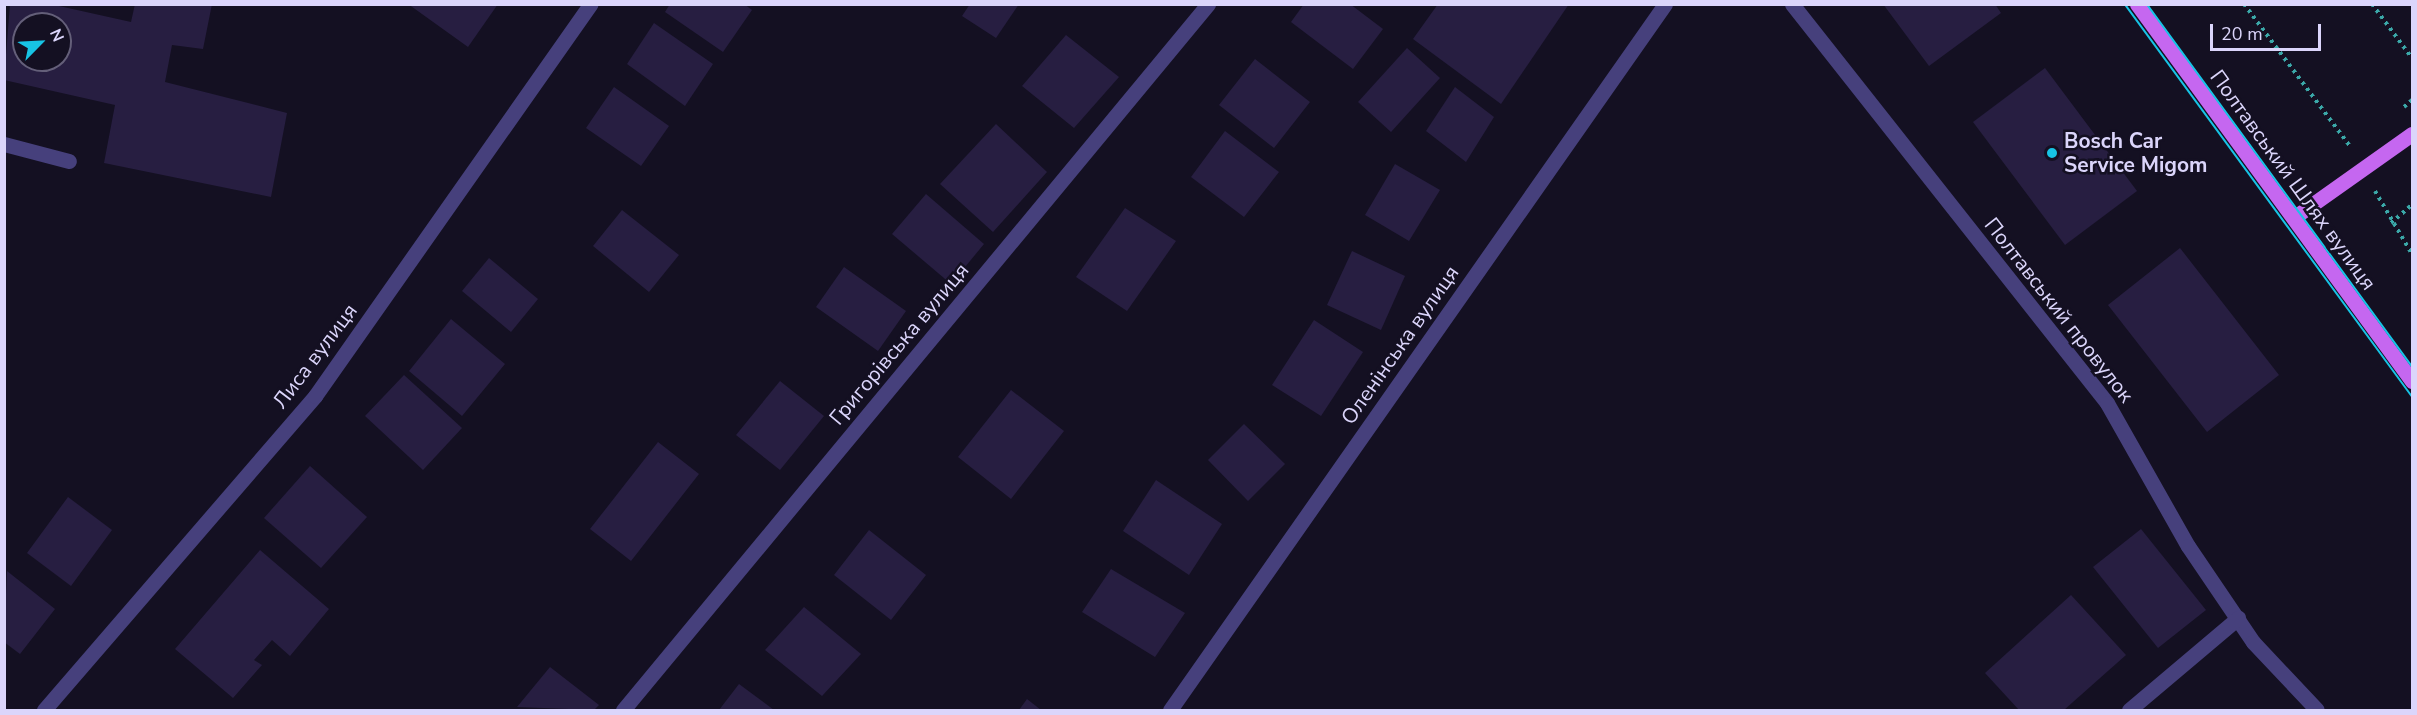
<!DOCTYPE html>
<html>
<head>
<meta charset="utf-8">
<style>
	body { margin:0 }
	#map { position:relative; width:2417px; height:715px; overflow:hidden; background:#141022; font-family:"Nunito Sans",sans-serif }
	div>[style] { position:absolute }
	.building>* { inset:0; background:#271e41 }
	.path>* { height:4px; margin-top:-2px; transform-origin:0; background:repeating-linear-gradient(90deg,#3ba9a9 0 3px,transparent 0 7.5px) }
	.minor>* { height:15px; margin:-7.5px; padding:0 7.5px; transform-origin:7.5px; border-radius:7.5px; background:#46407c }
	.major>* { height:15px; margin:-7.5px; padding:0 7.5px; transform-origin:7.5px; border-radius:7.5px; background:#c567f0 }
	.tram>* { height:1.5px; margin:-0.75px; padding:0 0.75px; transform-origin:0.75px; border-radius:0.75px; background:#17c4e5 }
	.dots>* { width:16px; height:16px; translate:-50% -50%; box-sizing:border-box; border:3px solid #141022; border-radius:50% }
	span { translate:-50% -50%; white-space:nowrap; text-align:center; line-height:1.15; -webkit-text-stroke:5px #141022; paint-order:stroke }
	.poi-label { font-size:21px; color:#dbd5fb; font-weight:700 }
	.left { translate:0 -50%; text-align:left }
	.street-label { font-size:21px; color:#dbd5fb }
	.frame { position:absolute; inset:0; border:6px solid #dbd5fb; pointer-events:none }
	.north { position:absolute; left:12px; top:12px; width:60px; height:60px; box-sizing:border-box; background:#141022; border:2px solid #645f79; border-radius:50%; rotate:66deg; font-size:16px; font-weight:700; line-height:24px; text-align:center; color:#dbd5fb }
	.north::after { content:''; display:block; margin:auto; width:21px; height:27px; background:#17c4e5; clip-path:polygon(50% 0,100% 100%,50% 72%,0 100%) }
	.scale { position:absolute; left:2210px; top:24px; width:111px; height:27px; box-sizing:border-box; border:3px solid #dbd5fb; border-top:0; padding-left:8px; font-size:18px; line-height:21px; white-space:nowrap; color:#dbd5fb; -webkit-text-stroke:4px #141022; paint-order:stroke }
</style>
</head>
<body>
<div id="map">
	<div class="building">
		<div style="clip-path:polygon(evenodd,10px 4px,50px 4px,131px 22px,135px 4px,212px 4px,203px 49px,172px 45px,165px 82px,287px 113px,271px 197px,104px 163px,115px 105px,4px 80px,10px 4px,24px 24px,60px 24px,60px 60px,24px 60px,24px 24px)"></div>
		<div style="clip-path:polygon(408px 4px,498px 4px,468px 47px)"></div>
		<div style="clip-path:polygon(670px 4px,744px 4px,752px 10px,723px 52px,665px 12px)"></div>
		<div style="clip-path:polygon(970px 4px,1019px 4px,996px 38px,962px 16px)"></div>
		<div style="clip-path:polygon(1304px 4px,1350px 4px,1383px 29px,1353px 69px,1291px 22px)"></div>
		<div style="clip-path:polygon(1438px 4px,1569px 4px,1501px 104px,1413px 39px)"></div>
		<div style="clip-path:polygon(1883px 4px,1995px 4px,2001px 13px,1929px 66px)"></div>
		<div style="clip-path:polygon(654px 23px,713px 64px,685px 106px,627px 64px)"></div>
		<div style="clip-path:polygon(1066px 35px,1119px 77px,1074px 128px,1022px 86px)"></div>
		<div style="clip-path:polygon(1407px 48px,1440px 78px,1391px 132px,1358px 102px)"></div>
		<div style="clip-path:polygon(1255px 59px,1310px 102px,1274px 148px,1219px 105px)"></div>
		<div style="clip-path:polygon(2045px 68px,2137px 191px,2065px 245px,1973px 122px)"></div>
		<div style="clip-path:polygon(614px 87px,669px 126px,641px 166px,586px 128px)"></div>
		<div style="clip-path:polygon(1455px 87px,1494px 117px,1466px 162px,1426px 131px)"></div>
		<div style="clip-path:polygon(996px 124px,1047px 172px,993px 232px,940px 184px)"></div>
		<div style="clip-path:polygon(1225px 131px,1279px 172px,1244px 217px,1191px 177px)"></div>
		<div style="clip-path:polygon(1395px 164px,1440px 190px,1409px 241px,1365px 215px)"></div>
		<div style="clip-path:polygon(926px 194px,984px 244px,951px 284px,892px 234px)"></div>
		<div style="clip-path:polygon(1125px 208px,1176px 241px,1127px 311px,1076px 277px)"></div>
		<div style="clip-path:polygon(622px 210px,679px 255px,649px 292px,593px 246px)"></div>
		<div style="clip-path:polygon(2180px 248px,2279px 375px,2207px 432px,2108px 305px)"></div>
		<div style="clip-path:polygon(1352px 251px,1405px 276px,1381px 330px,1327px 305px)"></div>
		<div style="clip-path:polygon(489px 258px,538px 299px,511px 332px,462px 291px)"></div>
		<div style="clip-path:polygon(844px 267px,906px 311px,878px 351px,816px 307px)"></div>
		<div style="clip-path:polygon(451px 319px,505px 364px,462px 416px,409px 371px)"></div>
		<div style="clip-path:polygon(1314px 320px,1363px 352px,1321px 416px,1272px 385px)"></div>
		<div style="clip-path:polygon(404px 375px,462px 428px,423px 470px,365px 416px)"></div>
		<div style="clip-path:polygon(780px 381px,824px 416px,780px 470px,736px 435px)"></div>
		<div style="clip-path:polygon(1011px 390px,1064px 431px,1011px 499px,958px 457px)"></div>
		<div style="clip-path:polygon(1244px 424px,1285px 464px,1248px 501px,1208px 460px)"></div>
		<div style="clip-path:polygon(658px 442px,699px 474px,631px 561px,590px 529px)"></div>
		<div style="clip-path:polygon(310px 466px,367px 517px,321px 568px,264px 518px)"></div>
		<div style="clip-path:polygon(1156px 480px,1222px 524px,1189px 575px,1123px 531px)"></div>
		<div style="clip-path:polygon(68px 497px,112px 530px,71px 586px,27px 553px)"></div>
		<div style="clip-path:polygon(2141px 529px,2206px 610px,2158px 648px,2093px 567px)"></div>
		<div style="clip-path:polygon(869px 530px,926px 575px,891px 620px,834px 575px)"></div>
		<div style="clip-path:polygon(260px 550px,329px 609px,290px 656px,272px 640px,254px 660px,262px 665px,233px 698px,175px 649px)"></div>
		<div style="clip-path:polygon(1111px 569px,1185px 613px,1155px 657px,1082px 612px)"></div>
		<div style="clip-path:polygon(7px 571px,55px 609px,20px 654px,4px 642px)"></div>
		<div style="clip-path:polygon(2071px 595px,2126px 655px,2064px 710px,2019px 710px,1985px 673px)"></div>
		<div style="clip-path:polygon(804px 607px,861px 654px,822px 696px,765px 650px)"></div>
		<div style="clip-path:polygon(550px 667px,599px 705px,594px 710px,517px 707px)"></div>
		<div style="clip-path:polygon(739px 684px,774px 710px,719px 710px)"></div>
		<div style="clip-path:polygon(1027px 699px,1041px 710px,1019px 710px)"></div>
	</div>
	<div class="path">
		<div style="left:2244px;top:4px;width:177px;rotate:53.3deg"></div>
		<div style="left:2372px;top:4px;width:67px;rotate:53.5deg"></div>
		<div style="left:2404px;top:107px;width:11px;rotate:-41deg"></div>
		<div style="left:2375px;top:191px;width:73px;rotate:59.6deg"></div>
		<div style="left:2391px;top:223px;width:28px;rotate:-41deg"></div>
	</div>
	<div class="minor">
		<div style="left:1792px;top:4px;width:508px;rotate:51.71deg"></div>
		<div style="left:2107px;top:403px;width:164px;rotate:60.5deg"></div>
		<div style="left:2188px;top:546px;width:116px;rotate:55.9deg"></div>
		<div style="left:2253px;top:642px;width:93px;rotate:46.7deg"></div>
		<div style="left:4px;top:144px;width:67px;rotate:14.7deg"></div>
		<div style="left:44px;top:710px;width:415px;rotate:-49.2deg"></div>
		<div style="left:315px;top:396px;width:479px;rotate:-54.9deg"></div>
		<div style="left:623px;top:710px;width:917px;rotate:-50.35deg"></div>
		<div style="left:1170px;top:710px;width:862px;rotate:-54.96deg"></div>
		<div style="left:2129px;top:710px;width:143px;rotate:-40.2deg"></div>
	</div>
	<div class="major">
		<div style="left:2137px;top:4px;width:467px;rotate:53.9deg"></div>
		<div style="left:2296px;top:216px;width:142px;rotate:-35.3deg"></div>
	</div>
	<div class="tram">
		<div style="left:2125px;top:4px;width:486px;rotate:53.8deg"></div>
		<div style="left:2147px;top:4px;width:449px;rotate:53.8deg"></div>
	</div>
	<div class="dots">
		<div style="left:2052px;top:153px;background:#17c4e5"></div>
	</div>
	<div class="poi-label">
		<span class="left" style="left:2064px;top:153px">Bosch Car<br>Service Migom</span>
	</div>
	<div class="street-label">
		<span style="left:2293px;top:180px;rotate:54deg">Полтавський Шлях вулиця</span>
		<span style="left:2059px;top:310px;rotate:52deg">Полтавський провулок</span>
		<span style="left:899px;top:344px;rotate:-50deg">Григорівська вулиця</span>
		<span style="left:1400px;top:345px;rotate:-55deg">Оленінська вулиця</span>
		<span style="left:315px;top:356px;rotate:-53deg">Лиса вулиця</span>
	</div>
	<div class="frame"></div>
	<div class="north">N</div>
	<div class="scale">20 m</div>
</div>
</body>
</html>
